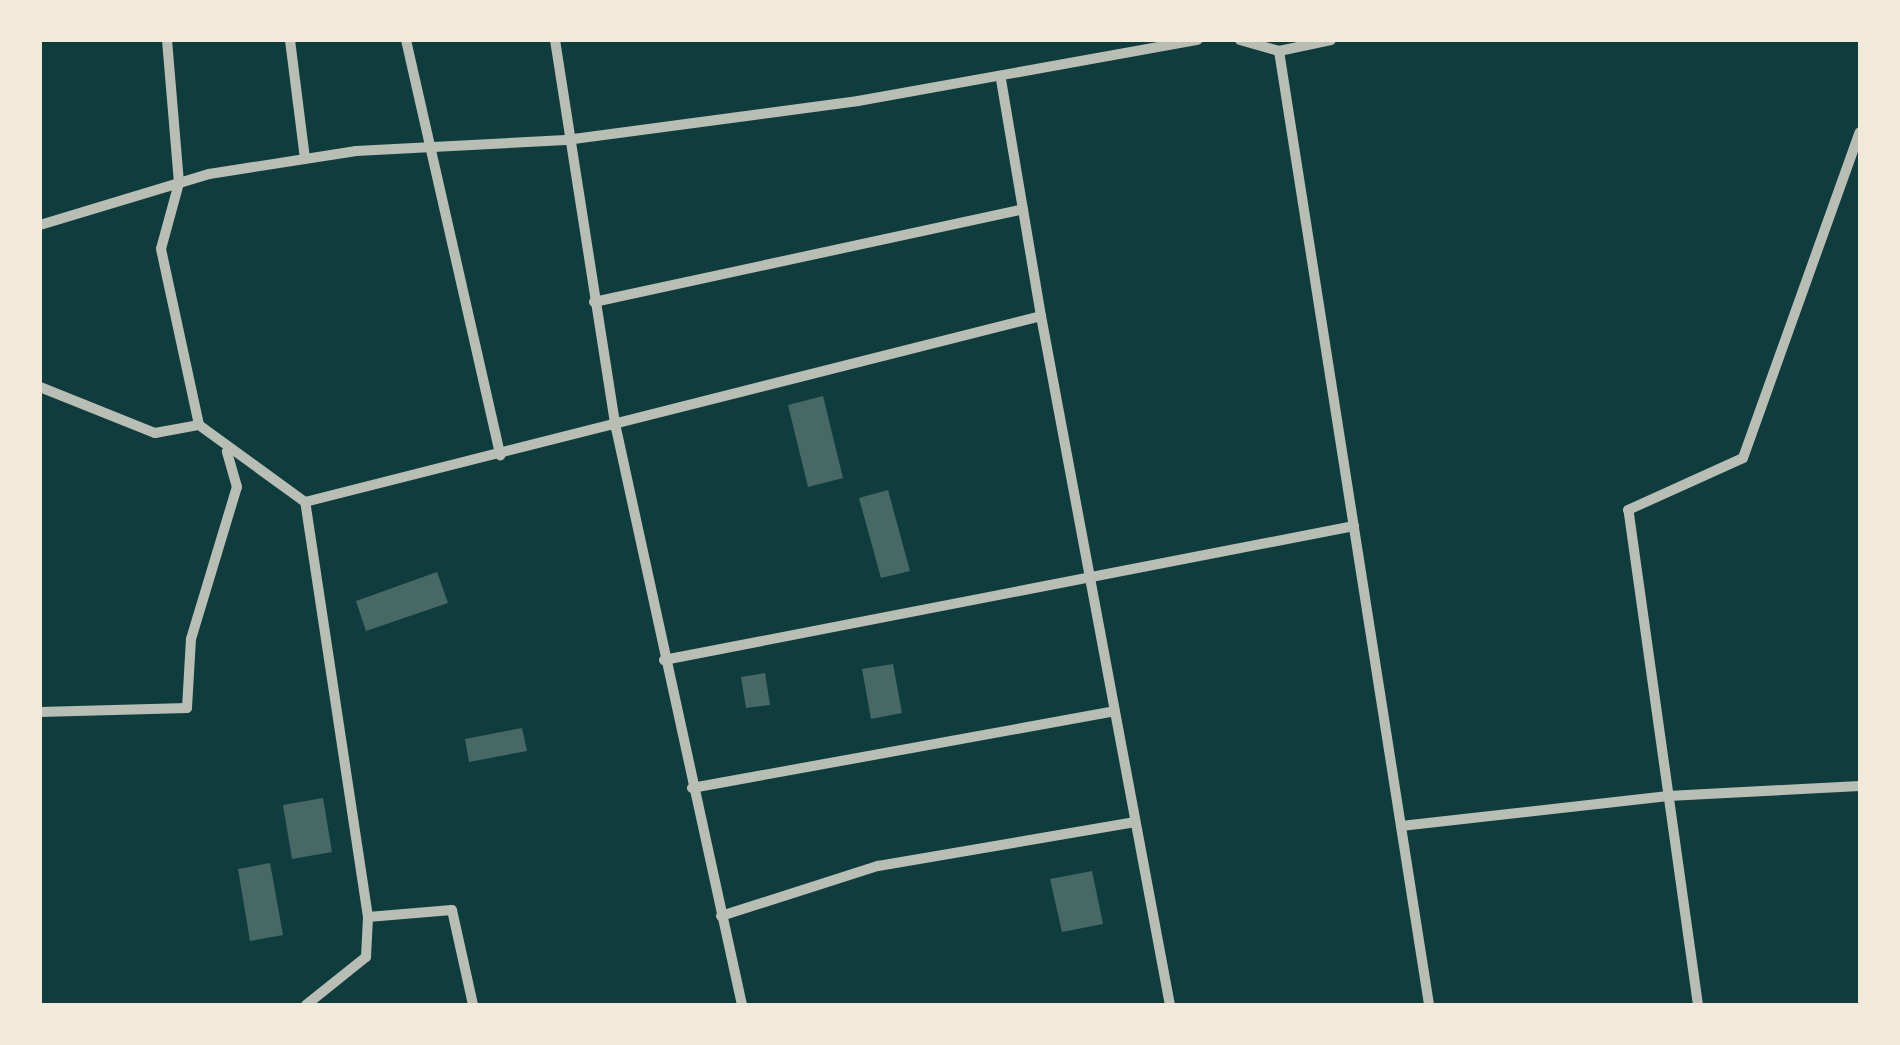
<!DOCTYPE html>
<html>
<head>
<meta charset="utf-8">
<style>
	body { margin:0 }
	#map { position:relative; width:1900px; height:1045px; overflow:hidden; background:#0f3d3e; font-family:"Noto Sans",sans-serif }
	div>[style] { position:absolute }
	.building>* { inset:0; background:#486865 }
	.minor>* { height:10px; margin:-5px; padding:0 5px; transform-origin:5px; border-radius:5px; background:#b8beb3 }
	span { translate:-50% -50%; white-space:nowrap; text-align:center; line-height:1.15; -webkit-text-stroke:10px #f1e9da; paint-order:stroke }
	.frame { position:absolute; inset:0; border:42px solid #f1e9da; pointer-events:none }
</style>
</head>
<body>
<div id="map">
	<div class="building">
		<div style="clip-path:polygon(823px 396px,843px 478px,808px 487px,788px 405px)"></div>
		<div style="clip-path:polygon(888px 490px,910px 571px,881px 578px,859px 498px)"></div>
		<div style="clip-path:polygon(437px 572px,448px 603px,366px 631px,356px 601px)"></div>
		<div style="clip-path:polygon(893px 664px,902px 713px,871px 719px,862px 669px)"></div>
		<div style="clip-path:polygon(765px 673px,770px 705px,746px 708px,741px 677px)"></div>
		<div style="clip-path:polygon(522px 728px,527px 751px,469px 762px,465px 739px)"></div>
		<div style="clip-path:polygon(323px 798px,332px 852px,292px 859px,283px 805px)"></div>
		<div style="clip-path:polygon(270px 863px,283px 935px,250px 941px,238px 869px)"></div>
		<div style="clip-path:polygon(1092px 871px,1103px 924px,1062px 932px,1050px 879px)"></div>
	</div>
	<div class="minor">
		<div style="left:167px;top:40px;width:144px;rotate:85.2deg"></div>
		<div style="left:179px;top:183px;width:68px;rotate:105.3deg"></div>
		<div style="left:161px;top:249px;width:180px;rotate:77.8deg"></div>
		<div style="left:199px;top:425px;width:131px;rotate:36deg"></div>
		<div style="left:290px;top:40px;width:120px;rotate:82.8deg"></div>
		<div style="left:406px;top:40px;width:426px;rotate:77.2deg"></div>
		<div style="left:555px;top:40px;width:393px;rotate:81.1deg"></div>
		<div style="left:616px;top:428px;width:591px;rotate:77.68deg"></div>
		<div style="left:1240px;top:40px;width:41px;rotate:15.8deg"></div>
		<div style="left:1279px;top:51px;width:53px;rotate:-11.9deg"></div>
		<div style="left:1279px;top:51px;width:966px;rotate:81.06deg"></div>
		<div style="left:40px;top:225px;width:177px;rotate:-16.8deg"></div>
		<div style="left:209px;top:174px;width:149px;rotate:-8.9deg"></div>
		<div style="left:356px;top:151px;width:210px;rotate:-3deg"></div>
		<div style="left:566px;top:140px;width:295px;rotate:-7.6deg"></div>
		<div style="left:858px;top:101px;width:345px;rotate:-10.2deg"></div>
		<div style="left:594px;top:302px;width:439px;rotate:-12.2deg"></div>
		<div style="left:1041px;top:316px;width:701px;rotate:79.4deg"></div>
		<div style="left:40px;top:387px;width:124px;rotate:21.8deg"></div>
		<div style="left:155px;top:433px;width:45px;rotate:-10.3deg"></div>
		<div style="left:664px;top:660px;width:703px;rotate:-10.99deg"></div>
		<div style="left:40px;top:712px;width:147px;rotate:-1.6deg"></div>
		<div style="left:187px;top:708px;width:69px;rotate:-86.7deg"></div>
		<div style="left:191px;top:639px;width:159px;rotate:-73.2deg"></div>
		<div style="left:237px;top:487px;width:37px;rotate:-106deg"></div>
		<div style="left:692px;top:788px;width:429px;rotate:-10.3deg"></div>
		<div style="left:1401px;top:826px;width:269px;rotate:-6.4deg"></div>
		<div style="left:1668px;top:796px;width:192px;rotate:-3deg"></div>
		<div style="left:721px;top:916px;width:165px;rotate:-17.7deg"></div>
		<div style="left:878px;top:866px;width:261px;rotate:-9.7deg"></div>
		<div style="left:368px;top:917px;width:84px;rotate:-4.8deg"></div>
		<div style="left:452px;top:910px;width:97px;rotate:77.5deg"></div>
		<div style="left:306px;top:1005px;width:77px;rotate:-38.7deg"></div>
		<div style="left:366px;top:957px;width:40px;rotate:-87.1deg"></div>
		<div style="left:368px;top:917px;width:420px;rotate:-98.6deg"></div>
		<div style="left:305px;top:502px;width:759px;rotate:-14.18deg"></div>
		<div style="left:1041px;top:316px;width:240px;rotate:-99.6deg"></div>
		<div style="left:1698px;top:1005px;width:500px;rotate:-98deg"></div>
		<div style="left:1628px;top:510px;width:126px;rotate:-24.3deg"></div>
		<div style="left:1743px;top:458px;width:346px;rotate:-70.3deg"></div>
	</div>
	<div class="frame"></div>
</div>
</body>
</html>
